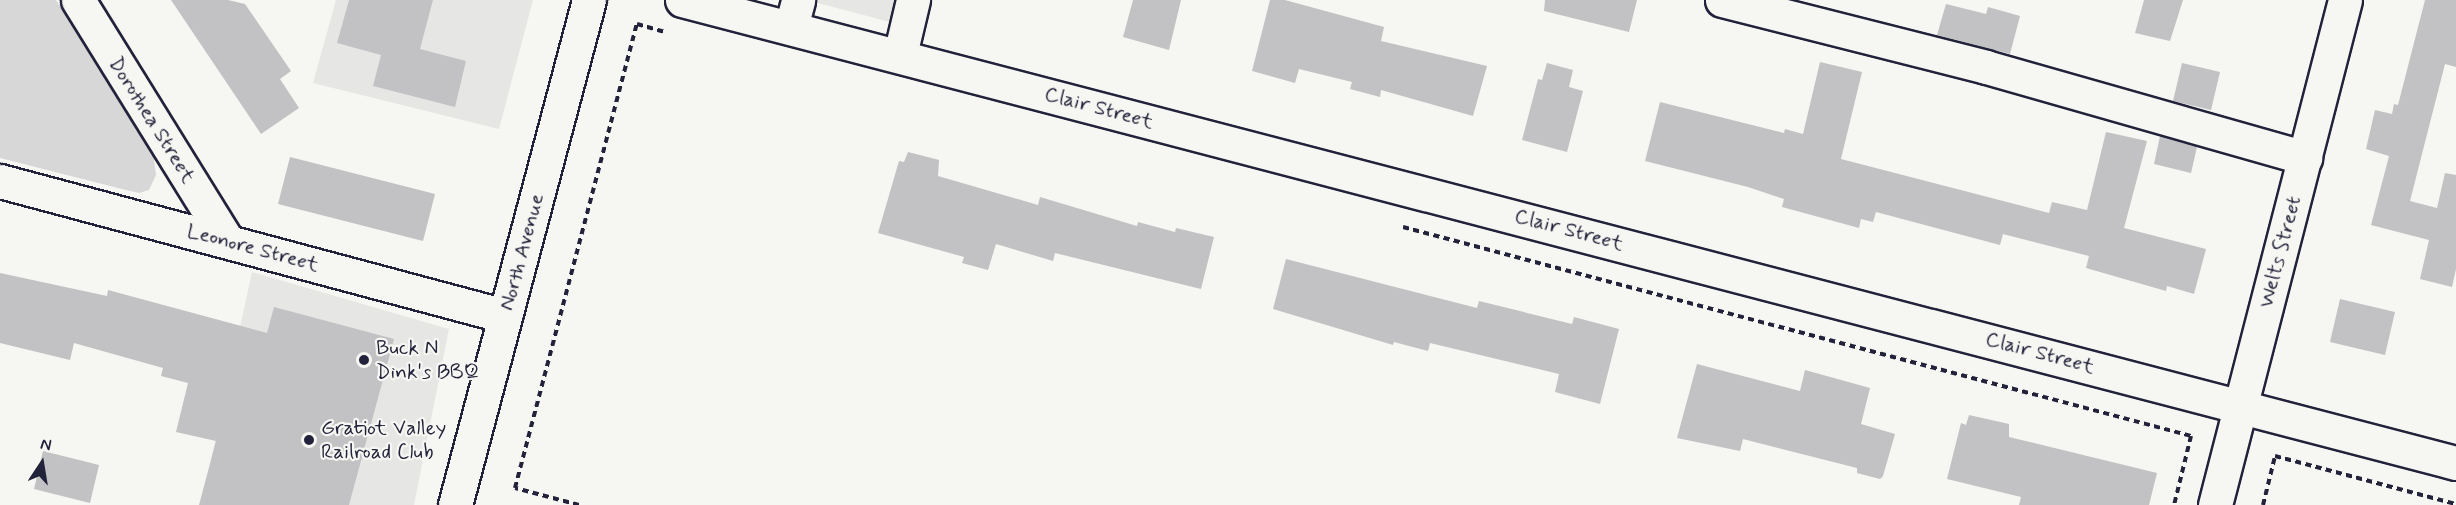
<!DOCTYPE html>
<html>
<head>
<meta charset="utf-8">
<style>
	body { margin:0 }
	#map { position:relative; width:2456px; height:505px; overflow:hidden; background:#f6f6f2; font-family:Mynerve,sans-serif }
	div>[style] { position:absolute }
	.built>* { inset:0; background:#e6e6e4 }
	.green>* { inset:0; background:#d7d7d7 }
	.building>* { inset:0; background:#c2c2c4 }
	.path>* { height:4px; margin-top:-2px; transform-origin:0; background:repeating-linear-gradient(90deg,#22223b 0 6px,transparent 0 10.5px) }
	.roads { filter:drop-shadow(2px 0 #22223b) drop-shadow(-2px 0 #22223b) drop-shadow(0 2px #22223b) drop-shadow(0 -2px #22223b) }
	.minor>* { height:33px; margin:-16.5px; padding:0 16.5px; transform-origin:16.5px; border-radius:16.5px; background:#f6f6f2 }
	.major>* { height:33px; margin:-16.5px; padding:0 16.5px; transform-origin:16.5px; border-radius:16.5px; background:#f6f6f2 }
	.dots>* { width:16px; height:16px; translate:-50% -50%; box-sizing:border-box; border:3px solid #f6f6f2; border-radius:50% }
	span { translate:-50% -50%; white-space:nowrap; text-align:center; line-height:1.15; -webkit-text-stroke:4.5px #f6f6f2; paint-order:stroke }
	.street-label { font-size:21px; color:#22223b }
	.poi-label { font-size:21px; color:#22223b }
	.left { translate:0 -50%; text-align:left }
	.north { position:absolute; left:12px; top:433px; width:60px; height:60px; -webkit-text-stroke:4px #f6f6f2; paint-order:stroke; rotate:12deg; font-size:16px; font-weight:700; line-height:24px; text-align:center; color:#22223b }
	.north::after { content:''; display:block; margin:auto; width:21px; height:27px; background:#22223b; clip-path:polygon(50% 0,100% 100%,50% 72%,0 100%) }
</style>
</head>
<body>
<div id="map">
	<div class="built">
		<div style="clip-path:polygon(336px 0,533px 0,499px 129px,313px 83px)"></div>
		<div style="clip-path:polygon(807px 0,904px 0,897px 24px)"></div>
		<div style="clip-path:polygon(252px 272px,449px 329px,414px 505px,270px 505px,205px 488px)"></div>
	</div>
	<div class="green">
		<div style="clip-path:polygon(0 0,56px 0,153px 153px,156px 175px,149px 190px,139px 193px,122px 189px,0 158px)"></div>
	</div>
	<div class="building">
		<div style="clip-path:polygon(171px 0,228px 0,245px 4px,291px 71px,280px 79px,299px 108px,261px 134px)"></div>
		<div style="clip-path:polygon(349px 0,433px 0,420px 49px,466px 61px,455px 107px,373px 86px,381px 55px,337px 43px)"></div>
		<div style="clip-path:polygon(1133px 0,1181px 0,1169px 50px,1123px 37px)"></div>
		<div style="clip-path:polygon(1270px 0,1285px 0,1384px 27px,1381px 41px,1487px 66px,1473px 116px,1381px 90px,1380px 97px,1350px 89px,1352px 82px,1299px 69px,1295px 83px,1252px 71px)"></div>
		<div style="clip-path:polygon(1545px 0,1637px 0,1629px 32px,1544px 11px)"></div>
		<div style="clip-path:polygon(2144px 0,2183px 0,2170px 41px,2135px 33px)"></div>
		<div style="clip-path:polygon(2425px 0,2456px 0,2456px 67px,2445px 64px,2410px 201px,2437px 208px,2445px 173px,2456px 175px,2456px 269px,2452px 287px,2420px 279px,2429px 240px,2371px 225px,2389px 156px,2366px 149px,2375px 110px,2392px 114px,2394px 104px,2398px 105px)"></div>
		<div style="clip-path:polygon(1946px 4px,1986px 14px,1988px 7px,2020px 16px,2010px 54px,1937px 35px)"></div>
		<div style="clip-path:polygon(1820px 62px,1862px 72px,1841px 159px,2049px 213px,2052px 202px,2087px 210px,2106px 132px,2147px 141px,2124px 228px,2206px 249px,2194px 294px,2167px 286px,2166px 291px,2086px 268px,2089px 256px,2003px 234px,2000px 245px,1876px 212px,1873px 222px,1861px 219px,1859px 228px,1782px 207px,1784px 199px,1748px 187px,1645px 161px,1660px 102px,1784px 133px,1785px 129px,1803px 134px)"></div>
		<div style="clip-path:polygon(1547px 63px,1573px 70px,1569px 87px,1583px 91px,1567px 152px,1522px 140px,1538px 79px,1542px 80px)"></div>
		<div style="clip-path:polygon(2182px 63px,2220px 72px,2211px 110px,2173px 101px)"></div>
		<div style="clip-path:polygon(2160px 136px,2197px 147px,2191px 173px,2154px 164px)"></div>
		<div style="clip-path:polygon(908px 152px,939px 160px,938px 176px,1038px 205px,1040px 197px,1137px 226px,1138px 222px,1175px 232px,1176px 228px,1214px 237px,1201px 289px,1055px 253px,1053px 261px,996px 244px,988px 270px,962px 263px,964px 257px,878px 233px,899px 161px,904px 162px)"></div>
		<div style="clip-path:polygon(290px 157px,435px 194px,423px 241px,278px 204px)"></div>
		<div style="clip-path:polygon(1286px 259px,1477px 308px,1479px 301px,1572px 324px,1574px 317px,1619px 329px,1600px 404px,1555px 392px,1559px 374px,1430px 343px,1428px 351px,1394px 342px,1393px 345px,1273px 309px)"></div>
		<div style="clip-path:polygon(0 273px,107px 296px,108px 290px,267px 333px,274px 307px,394px 339px,349px 505px,199px 505px,216px 441px,176px 432px,188px 383px,161px 376px,163px 368px,74px 343px,70px 360px,0 343px)"></div>
		<div style="clip-path:polygon(2340px 299px,2395px 312px,2385px 355px,2330px 342px)"></div>
		<div style="clip-path:polygon(1697px 364px,1800px 391px,1805px 370px,1870px 388px,1861px 424px,1895px 434px,1883px 476px,1880px 479px,1857px 473px,1857px 468px,1743px 439px,1740px 451px,1677px 438px)"></div>
		<div style="clip-path:polygon(1969px 415px,2009px 424px,2009px 437px,2157px 473px,2149px 505px,2019px 505px,2021px 497px,1947px 479px,1961px 423px,1966px 425px)"></div>
		<div style="clip-path:polygon(43px 451px,99px 465px,90px 503px,34px 489px)"></div>
	</div>
	<div class="path">
		<div style="left:1403px;top:227px;width:815px;rotate:14.85deg"></div>
		<div style="left:2191px;top:436px;width:71px;rotate:103.8deg"></div>
		<div style="left:579px;top:505px;width:66px;rotate:-165.1deg"></div>
		<div style="left:515px;top:488px;width:480px;rotate:-75.3deg"></div>
		<div style="left:637px;top:24px;width:29px;rotate:16deg"></div>
		<div style="left:2263px;top:505px;width:50px;rotate:-76.2deg"></div>
		<div style="left:2275px;top:456px;width:187px;rotate:14.9deg"></div>
	</div>
	<div class="roads">
		<div class="minor">
			<div style="left:78px;top:0;width:282px;rotate:58.2deg"></div>
			<div style="left:682px;top:0;width:1833px;rotate:14.63deg"></div>
			<div style="left:1722px;top:0;width:272px;rotate:14.2deg"></div>
			<div style="left:1986px;top:67px;width:332px;rotate:15.9deg"></div>
			<div style="left:791px;top:27px;width:28px;rotate:-75deg"></div>
			<div style="left:900px;top:55px;width:57px;rotate:-76.7deg"></div>
			<div style="left:0;top:181px;width:523px;rotate:14.97deg"></div>
			<div style="left:2215px;top:505px;width:521px;rotate:-75.56deg"></div>
		</div>
		<div class="major">
			<div style="left:455px;top:505px;width:522px;rotate:-75.14deg"></div>
		</div>
	</div>
	<div class="dots">
		<div style="left:364px;top:360px;background:#22223b"></div>
		<div style="left:309px;top:440px;background:#22223b"></div>
	</div>
	<div class="street-label">
		<span style="left:1099px;top:108px;rotate:15deg">Clair Street</span>
		<span style="left:152px;top:120px;rotate:58deg">Dorothea Street</span>
		<span style="left:1569px;top:230px;rotate:15deg">Clair Street</span>
		<span style="left:253px;top:248px;rotate:15deg">Leonore Street</span>
		<span style="left:522px;top:252px;rotate:-75deg">North Avenue</span>
		<span style="left:2280px;top:252px;rotate:-75deg">Welts Street</span>
		<span style="left:2040px;top:353px;rotate:15deg">Clair Street</span>
	</div>
	<div class="poi-label">
		<span class="left" style="left:376px;top:360px">Buck N<br>Dink's BBQ</span>
		<span class="left" style="left:321px;top:440px">Gratiot Valley<br>Railroad Club</span>
	</div>
	<div class="north">N</div>
</div>
</body>
</html>
